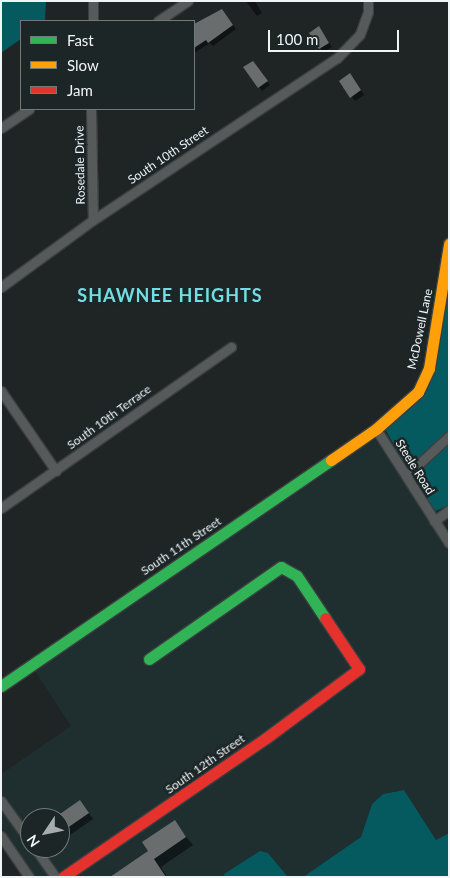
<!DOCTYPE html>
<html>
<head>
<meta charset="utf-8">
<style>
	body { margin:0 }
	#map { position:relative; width:450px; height:878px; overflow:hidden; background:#1f2425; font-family:Lato,sans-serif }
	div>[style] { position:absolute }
	.built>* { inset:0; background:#1f2e2f }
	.forest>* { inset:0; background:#045a5f }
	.shadow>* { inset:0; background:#0007 }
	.building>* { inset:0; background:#696d6e }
	.roads { filter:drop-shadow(1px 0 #3b3f40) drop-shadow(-1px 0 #3b3f40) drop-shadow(0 1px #3b3f40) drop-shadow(0 -1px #3b3f40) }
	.street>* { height:9px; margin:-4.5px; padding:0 4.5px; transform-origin:4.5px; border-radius:4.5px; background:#575a5a }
	.fast>* { height:11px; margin:-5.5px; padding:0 5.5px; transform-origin:5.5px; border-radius:5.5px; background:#30b455 }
	.slow>* { height:11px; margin:-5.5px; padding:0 5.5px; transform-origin:5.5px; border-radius:5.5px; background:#ff9f0a }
	.jam>* { height:11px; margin:-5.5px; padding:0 5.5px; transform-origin:5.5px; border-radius:5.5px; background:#e5322d }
	span { translate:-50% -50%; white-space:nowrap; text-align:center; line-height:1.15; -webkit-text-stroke:5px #1d2627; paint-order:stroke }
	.street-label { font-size:12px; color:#eff5f6 }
	.district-label { font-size:18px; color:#72dee4; font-weight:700; letter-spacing:1px }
	.frame { position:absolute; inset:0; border:2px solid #eff5f6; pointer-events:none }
	.legend { position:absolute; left:20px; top:20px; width:175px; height:90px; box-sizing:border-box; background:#1d2627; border:1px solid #71797a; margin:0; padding:6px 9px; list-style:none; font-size:15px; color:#eff5f6 }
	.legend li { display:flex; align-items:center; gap:10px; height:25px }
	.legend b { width:25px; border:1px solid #71797a }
	.north { position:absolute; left:20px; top:808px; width:50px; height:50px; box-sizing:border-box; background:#1d2627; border:1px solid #71797a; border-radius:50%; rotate:236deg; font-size:14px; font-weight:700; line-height:20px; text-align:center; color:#eff5f6 }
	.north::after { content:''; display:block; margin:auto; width:18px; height:22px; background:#a6acad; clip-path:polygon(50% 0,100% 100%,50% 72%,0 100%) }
	.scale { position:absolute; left:268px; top:30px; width:131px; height:22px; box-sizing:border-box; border:2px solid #eff5f6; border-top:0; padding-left:6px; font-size:15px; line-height:18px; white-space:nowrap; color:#eff5f6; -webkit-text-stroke:4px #1d2627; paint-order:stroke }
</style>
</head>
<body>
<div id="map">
	<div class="built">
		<div style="clip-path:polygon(evenodd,375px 439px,449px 550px,449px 833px,436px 840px,404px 790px,383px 794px,372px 804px,361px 837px,303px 877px,288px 877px,268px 853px,225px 877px,35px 877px,1px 827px,1px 774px,71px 726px,35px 671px,375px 439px,30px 818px,60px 818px,60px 848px,30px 848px,30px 818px)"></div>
	</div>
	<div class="forest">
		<div style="clip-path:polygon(1px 1px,46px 1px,45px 21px,21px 21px,21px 39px,1px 53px)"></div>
		<div style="clip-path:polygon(449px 264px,449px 505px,436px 511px,429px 507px,385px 429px,417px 400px)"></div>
		<div style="clip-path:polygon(404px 790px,436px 840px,449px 833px,449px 877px,303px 877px,361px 837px,372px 804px,383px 794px)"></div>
		<div style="clip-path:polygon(260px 851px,268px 853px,288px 877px,225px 877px,224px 874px)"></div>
	</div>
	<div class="shadow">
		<div style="clip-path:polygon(246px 1px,255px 1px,262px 13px,257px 16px)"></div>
		<div style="clip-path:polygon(222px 10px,236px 29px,213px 46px,210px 43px,194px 53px,194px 26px)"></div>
		<div style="clip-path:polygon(319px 28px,332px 47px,324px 52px,320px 48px)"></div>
		<div style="clip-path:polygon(253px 62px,270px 85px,262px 91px,259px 87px)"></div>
		<div style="clip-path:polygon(354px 79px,364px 95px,355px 101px,341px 81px)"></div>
		<div style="clip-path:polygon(80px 801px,93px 819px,60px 842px,60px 818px,57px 818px)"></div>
		<div style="clip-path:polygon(174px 822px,193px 845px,161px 867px,167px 877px,112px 877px,150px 851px)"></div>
	</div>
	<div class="building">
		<div style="clip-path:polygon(222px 9px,233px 25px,208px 43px,206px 40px,194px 48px,194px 24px)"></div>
		<div style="clip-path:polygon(319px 26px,329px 43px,319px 49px,309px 33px)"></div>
		<div style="clip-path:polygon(253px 61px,268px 81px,258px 88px,243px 67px)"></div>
		<div style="clip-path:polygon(350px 73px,361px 90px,350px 98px,339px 81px)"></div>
		<div style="clip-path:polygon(80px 800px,89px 813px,60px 833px,60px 814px)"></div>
		<div style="clip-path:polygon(175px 820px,186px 837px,154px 859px,166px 877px,110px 877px,148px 851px,142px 842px)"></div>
	</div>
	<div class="roads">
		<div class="street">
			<div style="left:93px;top:21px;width:20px;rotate:-90deg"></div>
			<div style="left:158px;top:21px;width:36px;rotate:-34deg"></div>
			<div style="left:91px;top:109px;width:111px;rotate:89deg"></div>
			<div style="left:1px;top:128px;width:34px;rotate:-34deg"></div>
			<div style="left:1px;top:287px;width:114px;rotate:-36.1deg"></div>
			<div style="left:93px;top:220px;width:293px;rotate:-33.6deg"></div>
			<div style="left:337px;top:58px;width:33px;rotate:-46deg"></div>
			<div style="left:360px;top:34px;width:23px;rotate:-70deg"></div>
			<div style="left:368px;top:12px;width:11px;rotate:-90deg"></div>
			<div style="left:1px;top:391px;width:97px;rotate:55.5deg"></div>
			<div style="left:376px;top:429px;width:135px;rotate:57.4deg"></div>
			<div style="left:407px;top:475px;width:57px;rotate:-42.9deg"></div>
			<div style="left:1px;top:508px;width:281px;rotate:-35deg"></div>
			<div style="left:434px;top:521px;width:19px;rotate:-36deg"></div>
			<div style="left:1px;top:801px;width:49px;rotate:54.1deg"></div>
			<div style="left:1px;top:836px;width:50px;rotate:55.7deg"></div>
			<div style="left:35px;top:848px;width:35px;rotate:55deg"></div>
		</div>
		<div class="fast">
			<div style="left:149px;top:659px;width:161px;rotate:-34.9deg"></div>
			<div style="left:281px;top:567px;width:18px;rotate:29deg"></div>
			<div style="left:297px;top:576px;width:50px;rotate:56.3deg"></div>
			<div style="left:1px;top:686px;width:400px;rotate:-34.4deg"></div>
		</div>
		<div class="slow">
			<div style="left:331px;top:460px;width:55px;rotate:-34.6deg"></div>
			<div style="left:376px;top:429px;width:56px;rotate:-41.4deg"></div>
			<div style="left:418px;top:392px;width:26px;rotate:-65deg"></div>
			<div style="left:429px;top:368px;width:126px;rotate:-80.8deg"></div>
		</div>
		<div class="jam">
			<div style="left:63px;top:877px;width:246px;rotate:-34.4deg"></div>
			<div style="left:266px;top:738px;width:116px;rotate:-36.6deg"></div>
			<div style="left:359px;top:669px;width:61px;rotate:-123.7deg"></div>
		</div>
	</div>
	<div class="street-label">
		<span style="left:168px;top:155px;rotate:-34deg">South 10th Street</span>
		<span style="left:80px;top:165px;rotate:-91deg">Rosedale Drive</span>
		<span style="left:420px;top:329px;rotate:-78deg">McDowell Lane</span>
		<span style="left:109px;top:417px;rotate:-36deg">South 10th Terrace</span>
		<span style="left:415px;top:467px;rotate:58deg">Steele Road</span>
		<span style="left:181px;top:546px;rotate:-34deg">South 11th Street</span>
		<span style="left:205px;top:764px;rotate:-35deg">South 12th Street</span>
	</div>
	<div class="district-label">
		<span style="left:170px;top:295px">SHAWNEE HEIGHTS</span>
	</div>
	<div class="frame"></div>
	<ul class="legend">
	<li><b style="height:6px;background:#30b455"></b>Fast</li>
	<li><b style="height:6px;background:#ff9f0a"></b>Slow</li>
	<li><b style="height:6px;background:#e5322d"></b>Jam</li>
	</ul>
	<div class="north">N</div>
	<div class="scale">100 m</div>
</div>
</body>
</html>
